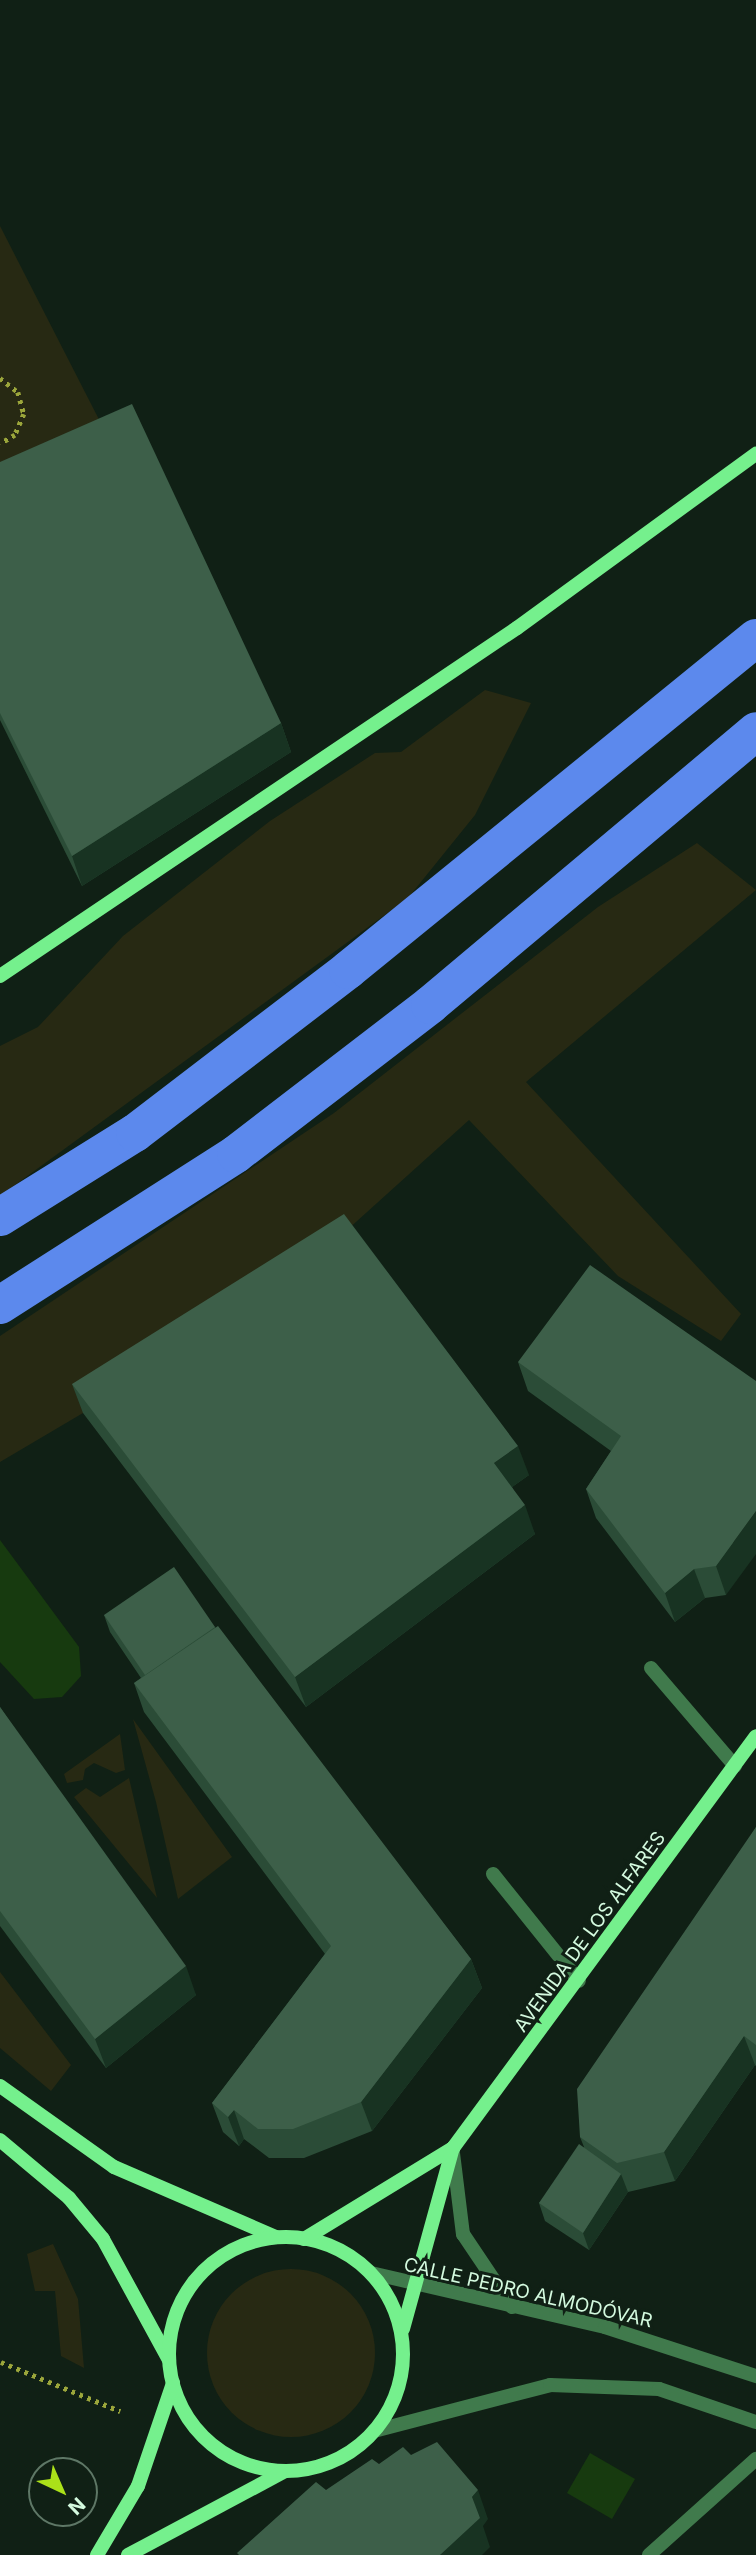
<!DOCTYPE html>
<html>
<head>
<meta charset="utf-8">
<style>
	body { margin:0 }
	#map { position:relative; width:756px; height:2555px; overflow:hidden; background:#102015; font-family:Inter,sans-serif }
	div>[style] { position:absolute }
	.green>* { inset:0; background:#272913 }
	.round { border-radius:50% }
	.water>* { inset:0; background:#173a0f }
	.path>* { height:4.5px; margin-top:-2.25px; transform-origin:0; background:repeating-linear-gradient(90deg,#9ba63b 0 3.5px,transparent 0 8.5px) }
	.lane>* { height:14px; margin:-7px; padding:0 7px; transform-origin:7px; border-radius:7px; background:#407a4c }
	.street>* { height:14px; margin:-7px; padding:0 7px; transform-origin:7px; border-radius:7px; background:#407a4c }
	.secondary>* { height:14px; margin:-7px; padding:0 7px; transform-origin:7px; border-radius:7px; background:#75f08d }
	.secondary>.ring { margin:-7px; padding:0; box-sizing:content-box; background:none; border:14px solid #75f08d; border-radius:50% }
	.highway>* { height:38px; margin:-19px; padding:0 19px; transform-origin:19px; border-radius:19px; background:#5c89ed }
	.wall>* { inset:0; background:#2b4c37 }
	.shaded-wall>* { inset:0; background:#183322 }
	.building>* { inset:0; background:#3d5f49 }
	span { translate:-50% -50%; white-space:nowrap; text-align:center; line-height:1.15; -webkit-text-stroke:6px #102015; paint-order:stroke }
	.street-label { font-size:19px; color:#d4fadf }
	.north { position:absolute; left:28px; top:2457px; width:70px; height:70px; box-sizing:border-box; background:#102015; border:2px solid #5e7766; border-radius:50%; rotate:136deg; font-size:19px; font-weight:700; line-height:28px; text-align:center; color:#d4fadf }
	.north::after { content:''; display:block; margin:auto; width:24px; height:32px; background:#abe119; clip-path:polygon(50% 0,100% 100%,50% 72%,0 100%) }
</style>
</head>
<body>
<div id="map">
	<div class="green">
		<div style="clip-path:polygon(0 226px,111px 443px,0 490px)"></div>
		<div style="clip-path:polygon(485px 690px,531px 703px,475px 815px,408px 898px,0 1196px,0 1046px,38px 1027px,123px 936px,270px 821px,375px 753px,401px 752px)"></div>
		<div style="clip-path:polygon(697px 843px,756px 890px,526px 1082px,741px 1314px,721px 1341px,618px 1276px,469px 1120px,346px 1231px,83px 1413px,0 1462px,0 1336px,334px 1113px,598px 907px)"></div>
		<div style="clip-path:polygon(133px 1719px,232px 1857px,178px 1899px,156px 1802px)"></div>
		<div style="clip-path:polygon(120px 1734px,125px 1770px,116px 1773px,94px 1763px,85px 1769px,83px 1780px,67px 1783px,64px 1774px)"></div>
		<div style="clip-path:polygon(129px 1778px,157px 1898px,74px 1797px,86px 1788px,100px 1797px)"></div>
		<div style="clip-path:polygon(0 1972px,71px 2065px,51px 2091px,0 2048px)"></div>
		<div style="clip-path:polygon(53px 2244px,78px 2299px,84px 2368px,61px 2356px,55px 2291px,35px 2291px,27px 2254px)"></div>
		<div class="round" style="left:207px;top:2269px;width:168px;height:168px"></div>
	</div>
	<div class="water">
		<div style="clip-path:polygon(0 1540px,79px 1647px,81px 1676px,62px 1697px,34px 1699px,0 1662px)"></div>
		<div style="clip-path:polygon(590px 2453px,635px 2479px,612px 2519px,567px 2493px)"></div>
	</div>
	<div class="path">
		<div style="left:0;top:378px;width:23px;rotate:38deg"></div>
		<div style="left:18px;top:392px;width:23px;rotate:75deg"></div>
		<div style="left:24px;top:414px;width:23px;rotate:113deg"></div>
		<div style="left:15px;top:435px;width:17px;rotate:149deg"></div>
		<div style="left:1px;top:2362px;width:129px;rotate:22.4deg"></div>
	</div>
	<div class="lane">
		<div style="left:651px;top:1668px;width:129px;rotate:49.4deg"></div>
		<div style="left:493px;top:1874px;width:137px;rotate:51.2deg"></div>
	</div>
	<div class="street">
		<div style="left:453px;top:2153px;width:82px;rotate:83deg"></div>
		<div style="left:463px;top:2234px;width:88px;rotate:56.1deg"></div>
		<div style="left:371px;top:2273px;width:240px;rotate:13deg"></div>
		<div style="left:605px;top:2327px;width:159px;rotate:18deg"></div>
		<div style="left:374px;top:2431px;width:182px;rotate:-14.6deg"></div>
		<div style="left:550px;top:2385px;width:109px;rotate:2.1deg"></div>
		<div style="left:659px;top:2389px;width:102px;rotate:18.8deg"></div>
		<div style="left:649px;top:2555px;width:144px;rotate:-41.9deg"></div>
	</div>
	<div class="secondary">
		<div style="left:0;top:976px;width:623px;rotate:-33.95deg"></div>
		<div style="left:517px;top:628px;width:296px;rotate:-36.1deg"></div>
		<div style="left:0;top:2086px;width:140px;rotate:35.4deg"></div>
		<div style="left:114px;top:2167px;width:176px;rotate:23.4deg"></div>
		<div style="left:0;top:2140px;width:90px;rotate:40deg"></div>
		<div style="left:69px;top:2198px;width:53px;rotate:50.3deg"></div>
		<div style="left:103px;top:2239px;width:138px;rotate:61.4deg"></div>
		<div class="ring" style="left:169px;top:2237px;width:220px;height:220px"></div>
		<div style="left:304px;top:2239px;width:175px;rotate:-31.4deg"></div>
		<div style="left:453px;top:2148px;width:511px;rotate:-53.67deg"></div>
		<div style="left:403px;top:2329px;width:188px;rotate:-74.6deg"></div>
		<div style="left:97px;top:2555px;width:80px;rotate:-59.3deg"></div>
		<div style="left:138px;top:2486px;width:109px;rotate:-71.2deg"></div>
		<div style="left:128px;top:2555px;width:178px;rotate:-28.1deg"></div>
	</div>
	<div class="highway">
		<div style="left:0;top:1217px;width:159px;rotate:-31.9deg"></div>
		<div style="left:135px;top:1133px;width:268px;rotate:-37.4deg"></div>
		<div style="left:348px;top:970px;width:526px;rotate:-39.14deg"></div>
		<div style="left:0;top:1305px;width:280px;rotate:-32.6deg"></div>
		<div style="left:236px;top:1154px;width:245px;rotate:-37.5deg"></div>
		<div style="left:430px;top:1005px;width:426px;rotate:-40deg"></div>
	</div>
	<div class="wall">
		<div style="clip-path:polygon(0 462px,281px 723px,291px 752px,82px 886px,0 720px)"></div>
		<div style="clip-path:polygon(518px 1362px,756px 1381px,726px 1595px,705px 1598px,675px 1622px,596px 1518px,586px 1489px,611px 1451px,528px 1391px)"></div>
		<div style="clip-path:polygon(72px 1384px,529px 1475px,512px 1487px,535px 1534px,306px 1707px,83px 1413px)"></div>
		<div style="clip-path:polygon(104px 1615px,215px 1627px,471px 1959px,482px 1988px,372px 2131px,304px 2158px,269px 2158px,244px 2139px,239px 2146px,223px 2132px,212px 2103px,325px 1954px,144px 1712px,134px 1683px,141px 1678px,110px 1632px)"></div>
		<div style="clip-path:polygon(0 1707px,196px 1995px,106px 2068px,0 1926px)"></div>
		<div style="clip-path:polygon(756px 1827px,756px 2066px,755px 2065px,675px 2181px,628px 2192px,589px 2250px,545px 2221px,539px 2203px,584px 2147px,580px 2137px)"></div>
	</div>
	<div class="shaded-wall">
		<div style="clip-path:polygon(281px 723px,291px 752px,82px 886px,72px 856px)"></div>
		<div style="clip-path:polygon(518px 1446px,529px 1475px,505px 1492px,494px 1463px)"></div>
		<div style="clip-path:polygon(525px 1505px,535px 1534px,306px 1707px,295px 1677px)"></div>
		<div style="clip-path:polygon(756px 1511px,756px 1554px,726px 1595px,716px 1566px)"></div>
		<div style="clip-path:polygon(694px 1569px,705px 1598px,675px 1622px,665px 1593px)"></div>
		<div style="clip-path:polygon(471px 1959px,482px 1988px,372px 2131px,361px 2102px)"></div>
		<div style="clip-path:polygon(186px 1966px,196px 1995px,106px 2068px,95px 2039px)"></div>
		<div style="clip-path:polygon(744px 2036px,755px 2065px,675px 2181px,664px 2152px)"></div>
		<div style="clip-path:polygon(234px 2110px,244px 2139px,239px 2146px,228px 2117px)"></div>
		<div style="clip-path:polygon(621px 2174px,628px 2192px,589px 2250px,583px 2233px)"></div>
		<div style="clip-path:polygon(478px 2490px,488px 2519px,483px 2526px,490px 2547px,482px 2555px,440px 2555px,472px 2497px)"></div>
	</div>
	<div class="building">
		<div style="clip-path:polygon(132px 404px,281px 723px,72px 856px,0 713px,0 462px)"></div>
		<div style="clip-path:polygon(344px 1214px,518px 1446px,494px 1463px,525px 1505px,295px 1677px,72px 1384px)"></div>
		<div style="clip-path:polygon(590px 1265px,756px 1381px,756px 1511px,716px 1566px,694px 1569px,665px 1593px,586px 1489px,621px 1436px,518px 1362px)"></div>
		<div style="clip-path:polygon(174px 1567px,215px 1627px,145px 1675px,104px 1615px)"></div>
		<div style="clip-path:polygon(218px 1626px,471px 1959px,361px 2102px,293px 2129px,258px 2129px,234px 2110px,228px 2117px,212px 2103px,331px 1946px,134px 1683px)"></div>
		<div style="clip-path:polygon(0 1707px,186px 1966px,95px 2039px,0 1911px)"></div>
		<div style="clip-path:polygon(756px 1827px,756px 2045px,744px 2036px,664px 2152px,617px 2163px,580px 2137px,577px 2089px)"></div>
		<div style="clip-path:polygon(579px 2144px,621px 2174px,583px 2233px,539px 2203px)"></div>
		<div style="clip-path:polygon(437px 2442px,478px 2490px,472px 2497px,480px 2518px,440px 2555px,239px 2555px,237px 2553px,316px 2482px,326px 2490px,372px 2459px,379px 2464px,403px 2447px,411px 2455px)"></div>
	</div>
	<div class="street-label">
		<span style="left:590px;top:1932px;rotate:-54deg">AVENIDA DE LOS ALFARES</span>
		<span style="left:528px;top:2293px;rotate:13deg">CALLE PEDRO ALMODÓVAR</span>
	</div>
	<div class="north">N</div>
</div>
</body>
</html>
